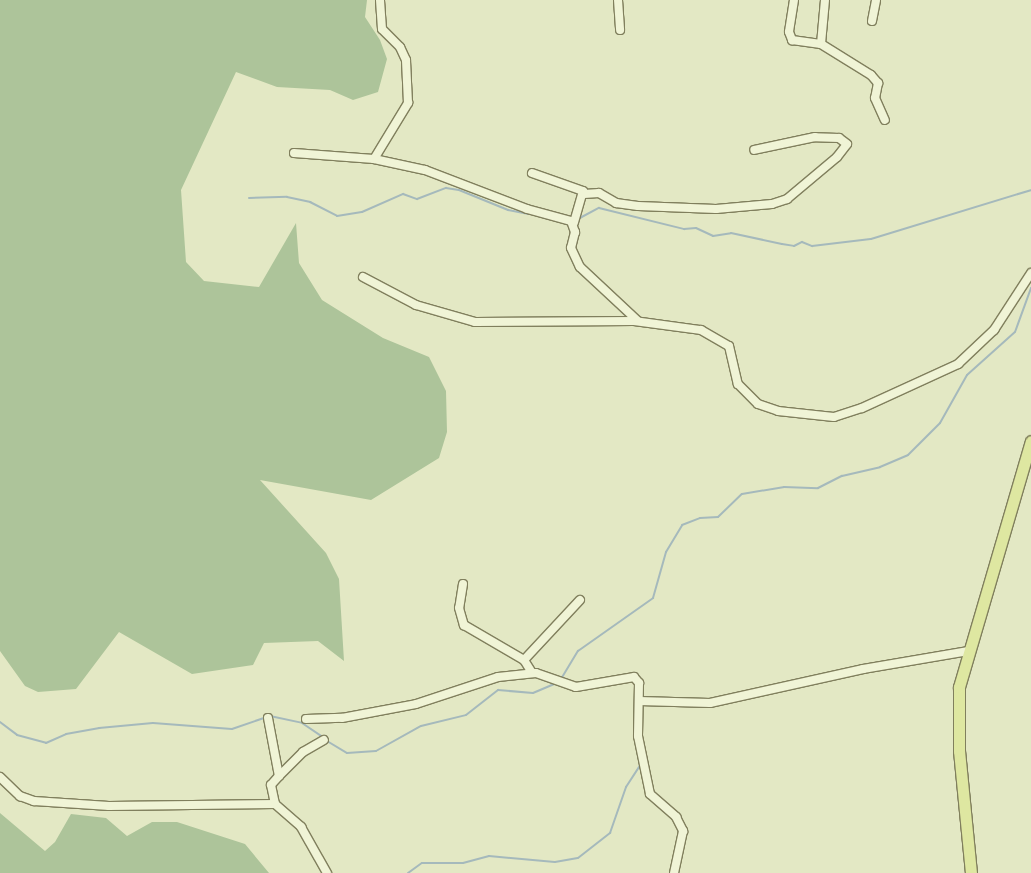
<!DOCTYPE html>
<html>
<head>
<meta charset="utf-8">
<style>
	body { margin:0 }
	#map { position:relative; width:1031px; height:873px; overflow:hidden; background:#e3e8c4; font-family:"Zilla Slab",serif }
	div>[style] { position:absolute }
	.green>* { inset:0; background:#adc49a }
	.stream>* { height:2px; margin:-1px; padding:0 1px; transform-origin:1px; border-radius:1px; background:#a5b9bc }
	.roads { filter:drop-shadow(1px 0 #807f5d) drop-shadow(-1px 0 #807f5d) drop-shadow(0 1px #807f5d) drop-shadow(0 -1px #807f5d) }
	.minor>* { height:8px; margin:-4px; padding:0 4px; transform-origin:4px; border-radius:4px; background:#f0f4d6 }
	.major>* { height:11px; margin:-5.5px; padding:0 5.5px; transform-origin:5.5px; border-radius:5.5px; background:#dee7a1 }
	span { translate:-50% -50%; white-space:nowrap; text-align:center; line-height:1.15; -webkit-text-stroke:4px #ecf0d3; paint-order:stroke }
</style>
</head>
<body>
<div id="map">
	<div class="green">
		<div style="clip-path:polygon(0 0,367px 0,365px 17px,380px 40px,387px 59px,378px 92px,353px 100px,330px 90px,277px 87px,236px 72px,181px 190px,186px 262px,204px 281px,259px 287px,296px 223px,299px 263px,322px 300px,383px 338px,429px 357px,446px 391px,447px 432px,439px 458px,371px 500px,260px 480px,326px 553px,339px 579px,344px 661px,318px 641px,264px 643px,253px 665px,192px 674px,119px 632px,76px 689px,38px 692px,25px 686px,0 651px)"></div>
		<div style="clip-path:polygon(0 813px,45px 851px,55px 842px,71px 814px,106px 818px,127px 836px,152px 822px,177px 822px,245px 844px,269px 873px,0 873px)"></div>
	</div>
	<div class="stream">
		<div style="left:249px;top:198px;width:38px;rotate:-2deg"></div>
		<div style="left:287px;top:197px;width:24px;rotate:12deg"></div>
		<div style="left:310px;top:202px;width:30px;rotate:27deg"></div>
		<div style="left:337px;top:216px;width:25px;rotate:-9deg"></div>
		<div style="left:362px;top:212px;width:45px;rotate:-23.7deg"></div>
		<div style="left:403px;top:194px;width:15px;rotate:20deg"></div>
		<div style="left:417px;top:199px;width:31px;rotate:-21deg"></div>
		<div style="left:446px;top:188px;width:13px;rotate:9deg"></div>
		<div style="left:459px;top:190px;width:53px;rotate:22.2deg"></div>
		<div style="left:508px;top:210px;width:21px;rotate:11deg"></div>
		<div style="left:578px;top:219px;width:24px;rotate:-28deg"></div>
		<div style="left:599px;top:208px;width:88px;rotate:13.9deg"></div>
		<div style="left:684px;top:229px;width:12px;rotate:-5deg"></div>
		<div style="left:696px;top:228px;width:19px;rotate:25deg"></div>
		<div style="left:713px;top:236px;width:18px;rotate:-9deg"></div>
		<div style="left:731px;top:233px;width:52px;rotate:12.2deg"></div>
		<div style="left:782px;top:244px;width:12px;rotate:9deg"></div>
		<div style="left:794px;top:246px;width:9px;rotate:-27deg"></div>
		<div style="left:802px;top:242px;width:11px;rotate:22deg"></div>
		<div style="left:812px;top:246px;width:59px;rotate:-6.8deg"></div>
		<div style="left:871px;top:239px;width:167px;rotate:-17deg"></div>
		<div style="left:561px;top:679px;width:33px;rotate:-59deg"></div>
		<div style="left:578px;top:651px;width:92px;rotate:-35.2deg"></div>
		<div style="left:653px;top:598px;width:48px;rotate:-74.2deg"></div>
		<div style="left:666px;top:552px;width:31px;rotate:-59deg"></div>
		<div style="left:682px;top:525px;width:19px;rotate:-21deg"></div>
		<div style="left:700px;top:518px;width:18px;rotate:-3deg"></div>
		<div style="left:718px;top:517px;width:33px;rotate:-44deg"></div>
		<div style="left:742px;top:494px;width:43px;rotate:-9.5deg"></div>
		<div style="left:784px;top:487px;width:34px;rotate:2deg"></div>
		<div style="left:818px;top:488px;width:27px;rotate:-27deg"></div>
		<div style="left:842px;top:476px;width:39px;rotate:-13deg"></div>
		<div style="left:880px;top:467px;width:30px;rotate:-23deg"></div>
		<div style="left:908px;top:455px;width:45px;rotate:-45deg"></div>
		<div style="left:940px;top:423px;width:55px;rotate:-60.6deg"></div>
		<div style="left:967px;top:375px;width:64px;rotate:-41.9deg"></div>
		<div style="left:1015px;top:332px;width:47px;rotate:-70deg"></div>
		<div style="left:270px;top:716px;width:33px;rotate:12deg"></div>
		<div style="left:302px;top:723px;width:27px;rotate:34deg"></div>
		<div style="left:0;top:722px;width:21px;rotate:37deg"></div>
		<div style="left:17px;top:735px;width:30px;rotate:15deg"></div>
		<div style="left:46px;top:743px;width:22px;rotate:-24deg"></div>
		<div style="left:66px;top:734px;width:34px;rotate:-10deg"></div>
		<div style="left:99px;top:728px;width:54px;rotate:-5.3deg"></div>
		<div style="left:153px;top:723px;width:79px;rotate:4.3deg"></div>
		<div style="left:232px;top:729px;width:36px;rotate:-19deg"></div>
		<div style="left:327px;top:741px;width:23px;rotate:31deg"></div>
		<div style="left:347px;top:753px;width:29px;rotate:-4deg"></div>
		<div style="left:376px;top:751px;width:51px;rotate:-29.1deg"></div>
		<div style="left:421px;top:726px;width:46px;rotate:-13.7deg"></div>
		<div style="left:466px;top:715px;width:41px;rotate:-38deg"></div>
		<div style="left:498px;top:690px;width:35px;rotate:5deg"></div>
		<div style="left:533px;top:693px;width:25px;rotate:-23deg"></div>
		<div style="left:408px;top:873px;width:17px;rotate:-36deg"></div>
		<div style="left:422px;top:863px;width:41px"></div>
		<div style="left:463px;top:863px;width:27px;rotate:-15deg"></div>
		<div style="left:489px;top:856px;width:66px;rotate:5.2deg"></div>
		<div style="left:555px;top:862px;width:23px;rotate:-10deg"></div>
		<div style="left:578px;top:858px;width:41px;rotate:-38deg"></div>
		<div style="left:610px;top:833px;width:49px;rotate:-70.8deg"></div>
		<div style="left:626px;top:787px;width:27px;rotate:-57deg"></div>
	</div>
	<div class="roads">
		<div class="minor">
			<div style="left:618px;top:0;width:30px;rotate:86deg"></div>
			<div style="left:794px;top:0;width:32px;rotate:99deg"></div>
			<div style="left:789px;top:32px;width:9px;rotate:69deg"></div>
			<div style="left:792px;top:40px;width:29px;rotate:8deg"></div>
			<div style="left:821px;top:44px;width:59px;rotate:31.8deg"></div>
			<div style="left:871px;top:75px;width:11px;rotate:49deg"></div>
			<div style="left:878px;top:83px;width:15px;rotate:101deg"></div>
			<div style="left:875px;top:98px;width:24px;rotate:66deg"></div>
			<div style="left:872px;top:21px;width:21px;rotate:-79deg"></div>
			<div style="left:821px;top:44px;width:44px;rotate:-84.8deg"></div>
			<div style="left:294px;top:153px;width:80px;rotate:4.3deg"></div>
			<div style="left:374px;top:159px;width:52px;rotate:12.2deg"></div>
			<div style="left:425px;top:170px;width:109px;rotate:20.9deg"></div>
			<div style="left:527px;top:209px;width:46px;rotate:15.3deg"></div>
			<div style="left:571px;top:221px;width:12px;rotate:70deg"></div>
			<div style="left:575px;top:232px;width:16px;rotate:104deg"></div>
			<div style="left:571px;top:248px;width:21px;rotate:65deg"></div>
			<div style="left:580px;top:267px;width:79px;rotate:43deg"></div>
			<div style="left:374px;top:159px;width:66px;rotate:-58.7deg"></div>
			<div style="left:408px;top:103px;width:43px;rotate:-92.7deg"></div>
			<div style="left:406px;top:60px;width:14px;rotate:-115deg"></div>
			<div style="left:400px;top:47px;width:25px;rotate:-135deg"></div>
			<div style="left:382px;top:29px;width:29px;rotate:-94deg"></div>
			<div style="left:532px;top:173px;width:54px;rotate:19.4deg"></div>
			<div style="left:583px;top:191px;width:33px;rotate:106deg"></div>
			<div style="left:584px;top:194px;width:15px;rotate:-4deg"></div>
			<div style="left:599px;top:193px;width:20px;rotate:30deg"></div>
			<div style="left:616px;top:203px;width:22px;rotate:8deg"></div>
			<div style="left:638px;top:206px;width:78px;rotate:2.2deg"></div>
			<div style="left:716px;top:209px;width:56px;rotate:-5.1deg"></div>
			<div style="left:772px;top:204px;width:16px;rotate:-18deg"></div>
			<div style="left:787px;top:199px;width:65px;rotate:-40deg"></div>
			<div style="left:837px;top:157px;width:16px;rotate:-52deg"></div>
			<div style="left:847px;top:144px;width:10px;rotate:-143deg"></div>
			<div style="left:839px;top:138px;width:24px;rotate:-178deg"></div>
			<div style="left:815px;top:137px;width:62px;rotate:168deg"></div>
			<div style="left:363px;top:277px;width:60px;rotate:27.8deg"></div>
			<div style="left:416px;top:305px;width:61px;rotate:16.1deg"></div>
			<div style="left:475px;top:322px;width:159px;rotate:-0.4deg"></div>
			<div style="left:634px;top:321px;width:68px;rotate:7.7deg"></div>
			<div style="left:701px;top:330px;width:32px;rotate:30deg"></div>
			<div style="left:729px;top:346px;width:39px;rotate:77deg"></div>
			<div style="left:738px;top:384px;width:28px;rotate:45deg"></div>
			<div style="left:758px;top:404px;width:21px;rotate:19deg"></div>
			<div style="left:778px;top:411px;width:56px;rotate:6.1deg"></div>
			<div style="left:834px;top:417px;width:29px;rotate:-18deg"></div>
			<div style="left:862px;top:408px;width:106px;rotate:-24.6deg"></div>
			<div style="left:958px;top:364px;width:50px;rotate:-43.4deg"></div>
			<div style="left:994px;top:330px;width:68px;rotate:-57deg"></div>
			<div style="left:463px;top:584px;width:24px;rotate:99deg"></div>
			<div style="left:459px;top:608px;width:18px;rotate:74deg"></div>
			<div style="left:464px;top:625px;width:69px;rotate:30.3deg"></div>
			<div style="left:524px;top:660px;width:15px;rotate:58deg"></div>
			<div style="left:524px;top:660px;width:82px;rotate:-47deg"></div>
			<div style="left:639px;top:701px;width:71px;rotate:1.6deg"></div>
			<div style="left:710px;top:703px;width:157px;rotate:-12.5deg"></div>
			<div style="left:863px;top:669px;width:107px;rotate:-9.7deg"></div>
			<div style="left:268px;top:718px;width:59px;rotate:79.3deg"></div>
			<div style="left:279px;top:776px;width:12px;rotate:132deg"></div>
			<div style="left:271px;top:785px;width:19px;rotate:78deg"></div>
			<div style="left:306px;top:719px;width:36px;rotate:-2deg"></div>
			<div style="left:342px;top:718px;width:75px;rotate:-10.7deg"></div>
			<div style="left:416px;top:704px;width:86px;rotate:-18.2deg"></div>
			<div style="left:498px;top:677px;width:38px;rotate:-6deg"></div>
			<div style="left:536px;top:673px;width:42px;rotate:19.3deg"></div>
			<div style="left:576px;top:687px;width:59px;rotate:-9.8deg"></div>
			<div style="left:634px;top:677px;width:8px;rotate:50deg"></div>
			<div style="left:639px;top:683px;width:53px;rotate:91.1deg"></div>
			<div style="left:638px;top:736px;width:59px;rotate:78.3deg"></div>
			<div style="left:650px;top:794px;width:35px;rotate:41deg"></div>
			<div style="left:676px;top:817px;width:16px;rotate:63deg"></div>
			<div style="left:683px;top:831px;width:43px;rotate:102.1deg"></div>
			<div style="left:279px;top:776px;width:34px;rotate:-45deg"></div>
			<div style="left:303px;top:752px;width:24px;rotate:-30deg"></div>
			<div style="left:0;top:777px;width:28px;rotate:44deg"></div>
			<div style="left:20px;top:796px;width:15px;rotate:20deg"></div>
			<div style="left:34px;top:801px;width:75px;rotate:3.8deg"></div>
			<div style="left:109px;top:806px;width:166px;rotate:-0.7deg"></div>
			<div style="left:275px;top:804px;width:35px;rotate:41deg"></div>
			<div style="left:301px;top:827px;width:53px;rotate:60.5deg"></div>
		</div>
		<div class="major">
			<div style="left:971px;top:873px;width:123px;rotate:-95.6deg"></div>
			<div style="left:959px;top:751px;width:64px;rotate:-90deg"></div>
			<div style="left:959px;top:687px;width:256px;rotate:-73.7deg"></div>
		</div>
	</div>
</div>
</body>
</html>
